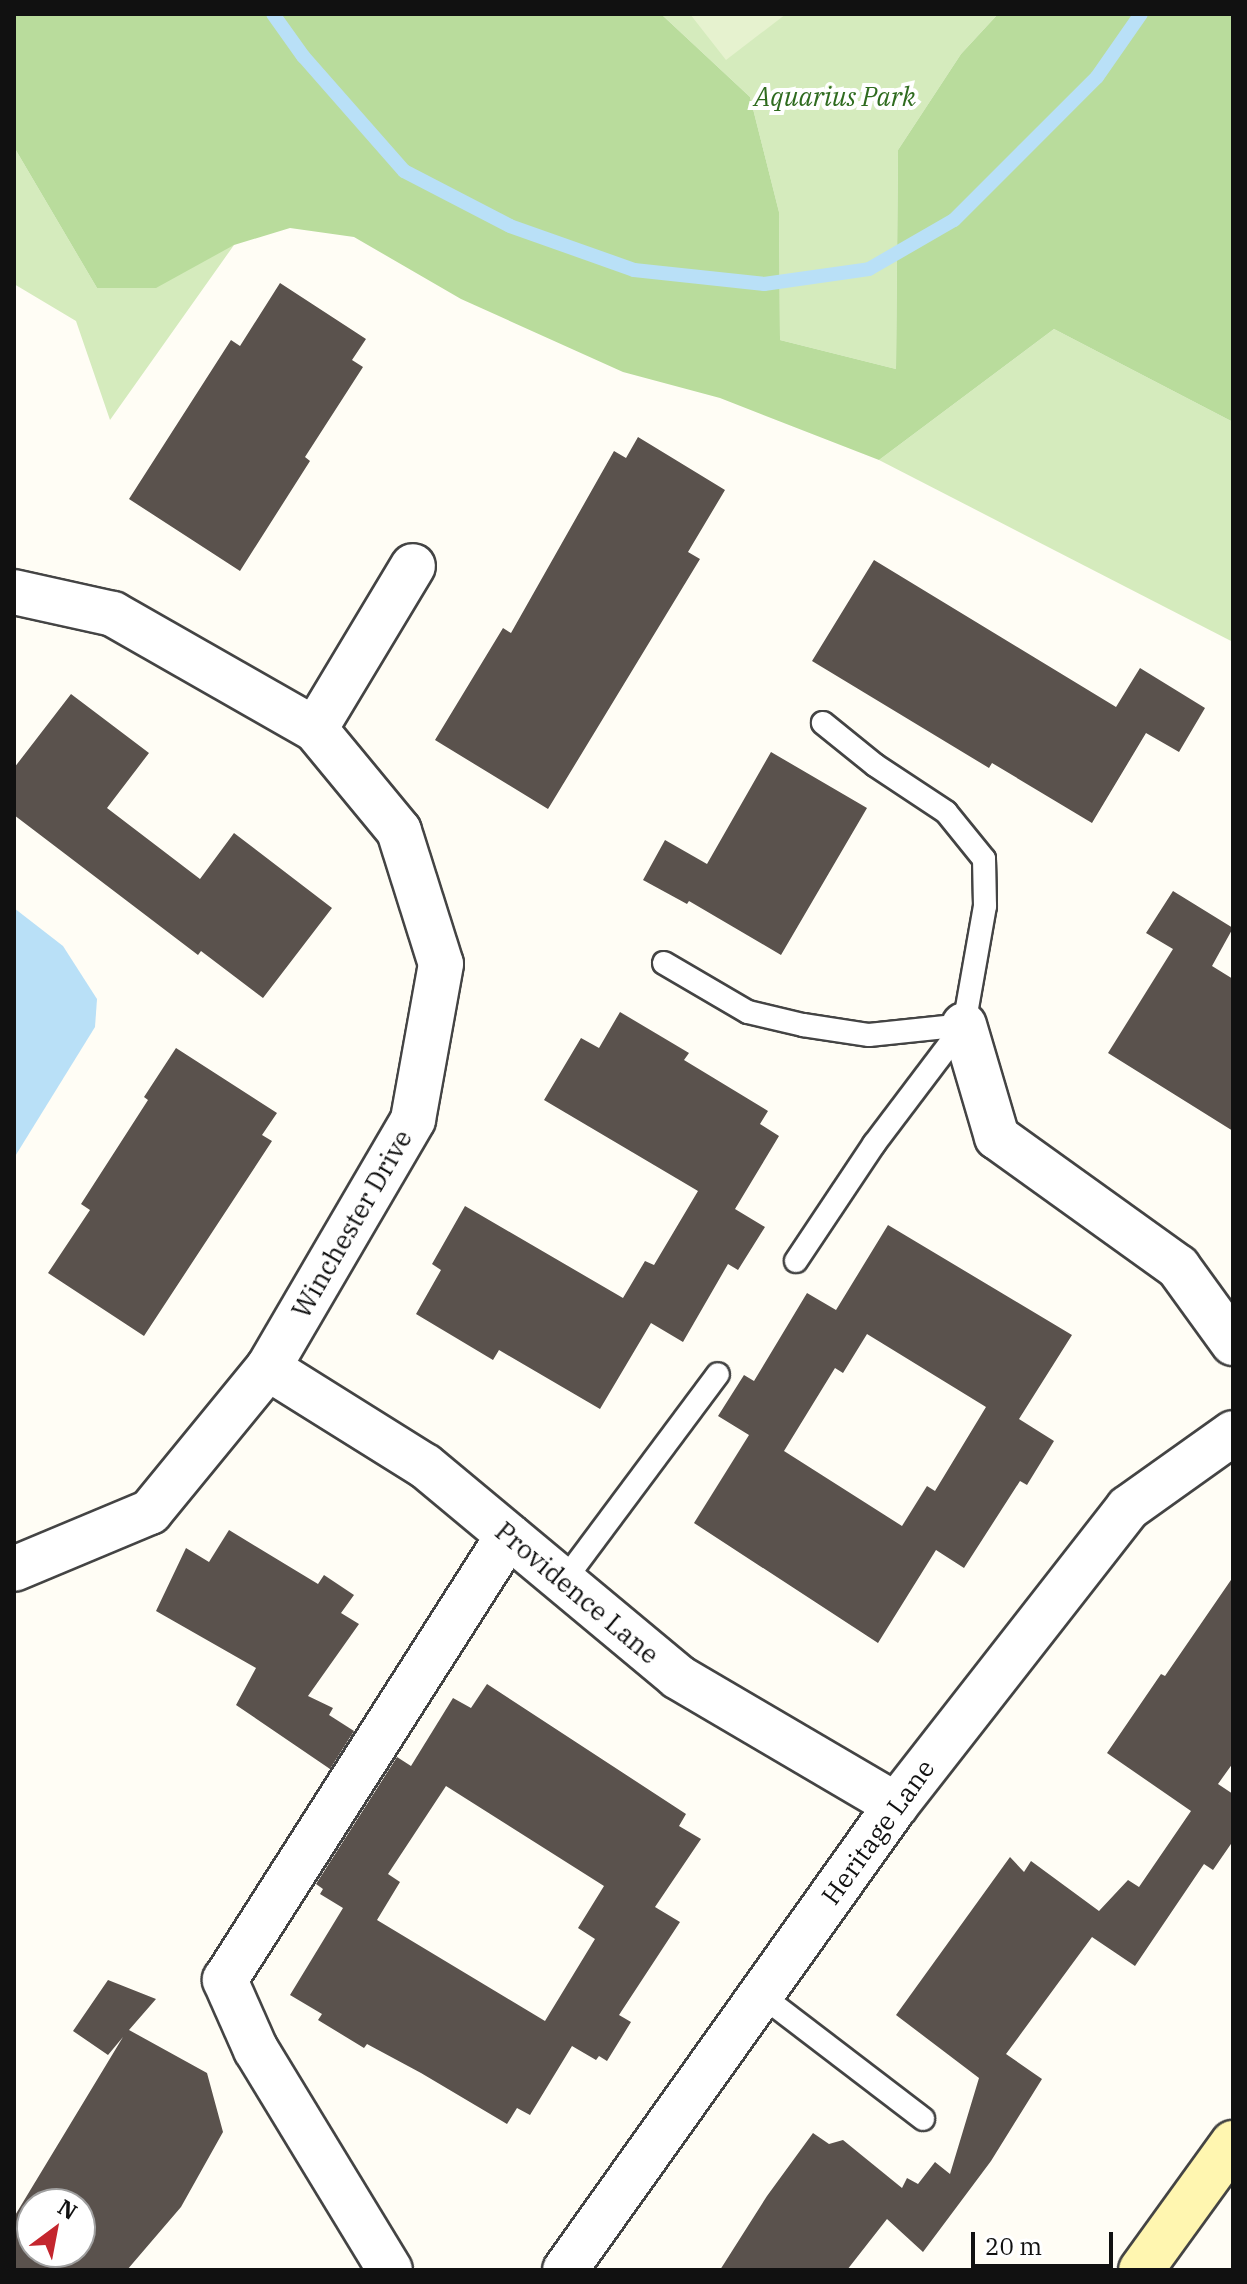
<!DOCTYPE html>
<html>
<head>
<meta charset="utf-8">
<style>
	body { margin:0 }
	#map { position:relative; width:1247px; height:2284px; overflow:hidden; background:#fffdf5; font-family:"IBM Plex Serif",serif }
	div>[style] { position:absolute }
	.green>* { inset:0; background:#d5ebbd }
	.forest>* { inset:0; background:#b9dc9c }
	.pitch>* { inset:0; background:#e6f2cf }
	.water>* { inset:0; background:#b9e0f7 }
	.stream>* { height:14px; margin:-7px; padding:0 7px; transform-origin:7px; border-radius:7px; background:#b9e0f7 }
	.building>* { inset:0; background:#5a524d }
	.roads { filter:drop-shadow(2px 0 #444) drop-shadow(-2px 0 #444) drop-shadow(0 2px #444) drop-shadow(0 -2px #444) }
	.service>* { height:22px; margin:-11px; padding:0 11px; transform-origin:11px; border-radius:11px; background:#fff }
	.minor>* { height:44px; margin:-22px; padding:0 22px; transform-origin:22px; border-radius:22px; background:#fff }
	.secondary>* { height:44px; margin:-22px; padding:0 22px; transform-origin:22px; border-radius:22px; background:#fff6b0 }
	span { translate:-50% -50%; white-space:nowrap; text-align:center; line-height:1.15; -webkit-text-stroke:8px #fff; paint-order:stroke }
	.park-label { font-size:26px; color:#2f6b1f; font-style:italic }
	.street-label { font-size:26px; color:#111 }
	.frame { position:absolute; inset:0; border:16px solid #111; pointer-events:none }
	.north { position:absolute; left:16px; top:2188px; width:80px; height:80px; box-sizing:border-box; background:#fff; border:2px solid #a0a0a0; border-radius:50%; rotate:32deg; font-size:22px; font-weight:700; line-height:32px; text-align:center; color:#111 }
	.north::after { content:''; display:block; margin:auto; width:28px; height:36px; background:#c4262e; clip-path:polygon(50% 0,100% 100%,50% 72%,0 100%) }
	.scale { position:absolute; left:971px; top:2232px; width:142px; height:36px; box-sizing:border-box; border:4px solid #111; border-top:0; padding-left:10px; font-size:24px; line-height:28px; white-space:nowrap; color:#111; -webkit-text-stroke:6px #fff; paint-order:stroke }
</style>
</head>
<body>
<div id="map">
	<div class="green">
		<div style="clip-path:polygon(661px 14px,998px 14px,961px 54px,898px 150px,896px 369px,780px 340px,779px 212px,750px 97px)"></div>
		<div style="clip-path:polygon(14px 147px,97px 288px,234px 245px,110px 420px,76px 321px,14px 284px)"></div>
		<div style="clip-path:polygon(1054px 329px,1233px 422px,1233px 642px,879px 460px)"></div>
	</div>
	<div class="forest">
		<div style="clip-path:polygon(14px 14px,661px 14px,750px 97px,779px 212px,780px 340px,896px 369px,898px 150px,961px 54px,998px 14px,1233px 14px,1233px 422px,1054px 329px,879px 460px,720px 398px,623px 372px,461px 299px,354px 237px,290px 228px,234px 245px,156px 288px,97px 288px,14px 147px)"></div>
	</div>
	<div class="pitch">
		<div style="clip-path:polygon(690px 14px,786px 14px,726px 60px)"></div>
	</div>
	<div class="water">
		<div style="clip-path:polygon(14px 908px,63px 946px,97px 999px,95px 1027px,14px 1158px)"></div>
	</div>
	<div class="stream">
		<div style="left:273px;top:14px;width:52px;rotate:54.5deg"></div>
		<div style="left:303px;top:56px;width:153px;rotate:48.7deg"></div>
		<div style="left:404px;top:171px;width:119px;rotate:27.4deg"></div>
		<div style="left:510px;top:226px;width:132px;rotate:19.5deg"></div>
		<div style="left:634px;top:270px;width:131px;rotate:6.1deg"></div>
		<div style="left:764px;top:284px;width:106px;rotate:-8.1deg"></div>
		<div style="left:869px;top:269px;width:98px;rotate:-30deg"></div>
		<div style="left:954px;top:220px;width:202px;rotate:-45deg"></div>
		<div style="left:1097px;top:77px;width:77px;rotate:-55.1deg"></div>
	</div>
	<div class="building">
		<div style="clip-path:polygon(280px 283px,366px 339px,352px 360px,363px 367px,305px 457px,310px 461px,240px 571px,129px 499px,231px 340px,240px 346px)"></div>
		<div style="clip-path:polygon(638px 437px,725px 490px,688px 552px,700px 559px,548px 809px,435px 740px,503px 628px,511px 633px,614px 451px,626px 458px)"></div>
		<div style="clip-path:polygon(874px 560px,1116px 707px,1140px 668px,1205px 708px,1179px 752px,1146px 733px,1092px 823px,992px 763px,989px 768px,812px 661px)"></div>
		<div style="clip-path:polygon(71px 694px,149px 753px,107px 808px,200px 879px,234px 833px,332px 908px,263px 998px,201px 951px,198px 955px,14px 815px,14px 768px)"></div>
		<div style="clip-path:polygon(771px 752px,867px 808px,781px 955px,689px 901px,687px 904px,643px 880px,665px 840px,707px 864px)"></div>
		<div style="clip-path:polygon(1173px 891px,1233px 928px,1212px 966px,1233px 979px,1233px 1131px,1108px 1053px,1173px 949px,1146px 933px)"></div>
		<div style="clip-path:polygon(620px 1012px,689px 1053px,684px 1060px,768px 1111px,760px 1124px,779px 1136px,735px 1209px,765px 1227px,738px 1270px,728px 1264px,683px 1342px,651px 1323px,600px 1409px,499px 1350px,493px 1360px,416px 1314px,441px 1270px,432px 1264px,465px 1206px,623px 1298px,645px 1261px,654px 1265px,698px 1191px,544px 1100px,581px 1038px,599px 1048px)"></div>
		<div style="clip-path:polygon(176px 1048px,277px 1113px,262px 1135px,272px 1141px,144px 1336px,48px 1273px,90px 1210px,81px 1204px,148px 1100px,144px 1097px)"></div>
		<div style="clip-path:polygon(evenodd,888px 1225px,1072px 1335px,1019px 1419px,1054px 1441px,1027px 1485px,1020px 1481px,964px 1568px,936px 1550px,878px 1643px,694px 1523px,749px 1435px,718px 1416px,744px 1375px,754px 1381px,807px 1293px,836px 1310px,888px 1225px,867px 1334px,986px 1407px,935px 1491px,927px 1486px,902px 1526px,784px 1451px,835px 1368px,843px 1373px,867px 1334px)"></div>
		<div style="clip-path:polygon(229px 1530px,318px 1584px,324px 1575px,354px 1595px,341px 1613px,359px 1624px,308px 1696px,333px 1708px,329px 1715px,354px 1731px,330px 1769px,236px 1705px,256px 1668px,156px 1611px,186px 1548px,209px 1562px)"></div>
		<div style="clip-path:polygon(1233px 1577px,1233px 1763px,1218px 1784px,1233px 1794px,1233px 1841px,1213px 1870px,1204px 1864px,1135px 1966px,1092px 1937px,1006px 2054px,1042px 2079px,991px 2161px,923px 2252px,887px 2219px,847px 2270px,720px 2270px,767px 2196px,813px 2133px,829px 2144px,843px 2140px,902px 2188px,907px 2178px,918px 2184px,935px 2162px,950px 2174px,979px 2078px,896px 2015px,1010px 1857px,1024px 1872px,1031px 1861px,1099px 1911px,1128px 1880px,1139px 1887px,1191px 1811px,1107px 1753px,1161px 1674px,1165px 1676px)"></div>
		<div style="clip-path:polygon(evenodd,487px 1684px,686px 1814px,679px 1826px,701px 1839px,655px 1907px,680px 1922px,619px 2015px,631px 2022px,607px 2061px,599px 2056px,596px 2060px,572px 2046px,530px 2115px,517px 2108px,507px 2124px,421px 2073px,367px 2044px,364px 2048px,318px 2020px,322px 2014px,290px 1995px,343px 1908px,320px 1894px,323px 1889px,316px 1884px,397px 1757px,411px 1766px,453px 1698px,471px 1708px,487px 1684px,446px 1786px,604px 1886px,578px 1928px,595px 1939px,545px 2021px,377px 1920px,400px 1882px,388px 1874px,446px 1786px)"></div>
		<div style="clip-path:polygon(evenodd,108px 1980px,156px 1999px,129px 2030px,207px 2073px,223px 2132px,181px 2207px,127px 2270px,14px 2270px,14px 2217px,123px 2037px,108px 2055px,73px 2031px,108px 1980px,32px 2204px,80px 2204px,80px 2252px,32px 2252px,32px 2204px)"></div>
	</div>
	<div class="roads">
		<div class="service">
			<div style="left:664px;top:963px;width:97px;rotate:30.3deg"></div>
			<div style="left:748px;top:1012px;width:57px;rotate:13.3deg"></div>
			<div style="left:803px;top:1025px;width:67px;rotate:8.6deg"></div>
			<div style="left:869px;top:1035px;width:96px;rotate:-6deg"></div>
			<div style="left:796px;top:1261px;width:141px;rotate:-56.3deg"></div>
			<div style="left:874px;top:1144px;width:149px;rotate:-52.9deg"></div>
			<div style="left:964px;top:1025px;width:121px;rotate:-80deg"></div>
			<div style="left:985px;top:906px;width:47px;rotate:-91.2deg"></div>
			<div style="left:984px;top:859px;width:60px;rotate:-129deg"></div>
			<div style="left:946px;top:812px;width:85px;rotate:-146.5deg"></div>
			<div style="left:875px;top:765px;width:67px;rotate:-141.1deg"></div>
			<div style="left:563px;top:1582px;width:259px;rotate:-53.3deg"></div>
			<div style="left:761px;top:1995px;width:204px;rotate:37.4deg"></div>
		</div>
		<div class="minor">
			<div style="left:14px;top:592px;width:101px;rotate:12.5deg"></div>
			<div style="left:113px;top:614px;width:232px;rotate:29.7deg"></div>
			<div style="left:315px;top:729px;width:132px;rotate:50.5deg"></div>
			<div style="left:399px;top:831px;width:139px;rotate:72.5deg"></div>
			<div style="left:441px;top:964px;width:158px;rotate:100.2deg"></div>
			<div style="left:413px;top:1120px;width:287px;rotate:120.3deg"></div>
			<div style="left:268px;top:1368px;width:186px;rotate:129.3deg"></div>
			<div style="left:150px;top:1512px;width:147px;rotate:157.3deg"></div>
			<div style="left:315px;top:729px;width:190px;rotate:-59deg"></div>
			<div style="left:964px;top:1025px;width:117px;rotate:73.6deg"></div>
			<div style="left:997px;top:1137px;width:223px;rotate:35.7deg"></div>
			<div style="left:1178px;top:1267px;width:94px;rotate:54.1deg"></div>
			<div style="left:268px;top:1368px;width:185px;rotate:32deg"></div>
			<div style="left:425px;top:1466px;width:329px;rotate:39.8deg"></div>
			<div style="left:678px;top:1677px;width:253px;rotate:30.4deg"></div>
			<div style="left:390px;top:2270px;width:258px;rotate:-121.3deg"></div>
			<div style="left:256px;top:2050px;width:77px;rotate:-113.9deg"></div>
			<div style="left:225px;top:1980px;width:527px;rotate:-57.49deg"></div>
			<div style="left:565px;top:2270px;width:571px;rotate:-54.56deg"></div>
			<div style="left:896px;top:1805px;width:377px;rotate:-52deg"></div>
			<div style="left:1128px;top:1508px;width:129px;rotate:-35.5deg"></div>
		</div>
		<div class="secondary">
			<div style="left:1141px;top:2270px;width:157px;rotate:-54.1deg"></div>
		</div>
	</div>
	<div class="park-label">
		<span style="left:835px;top:97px">Aquarius Park</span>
	</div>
	<div class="street-label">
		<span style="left:352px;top:1224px;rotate:-60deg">Winchester Drive</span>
		<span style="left:577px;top:1593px;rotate:40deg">Providence Lane</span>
		<span style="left:878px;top:1832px;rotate:-54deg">Heritage Lane</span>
	</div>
	<div class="frame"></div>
	<div class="north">N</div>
	<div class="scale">20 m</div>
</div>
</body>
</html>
